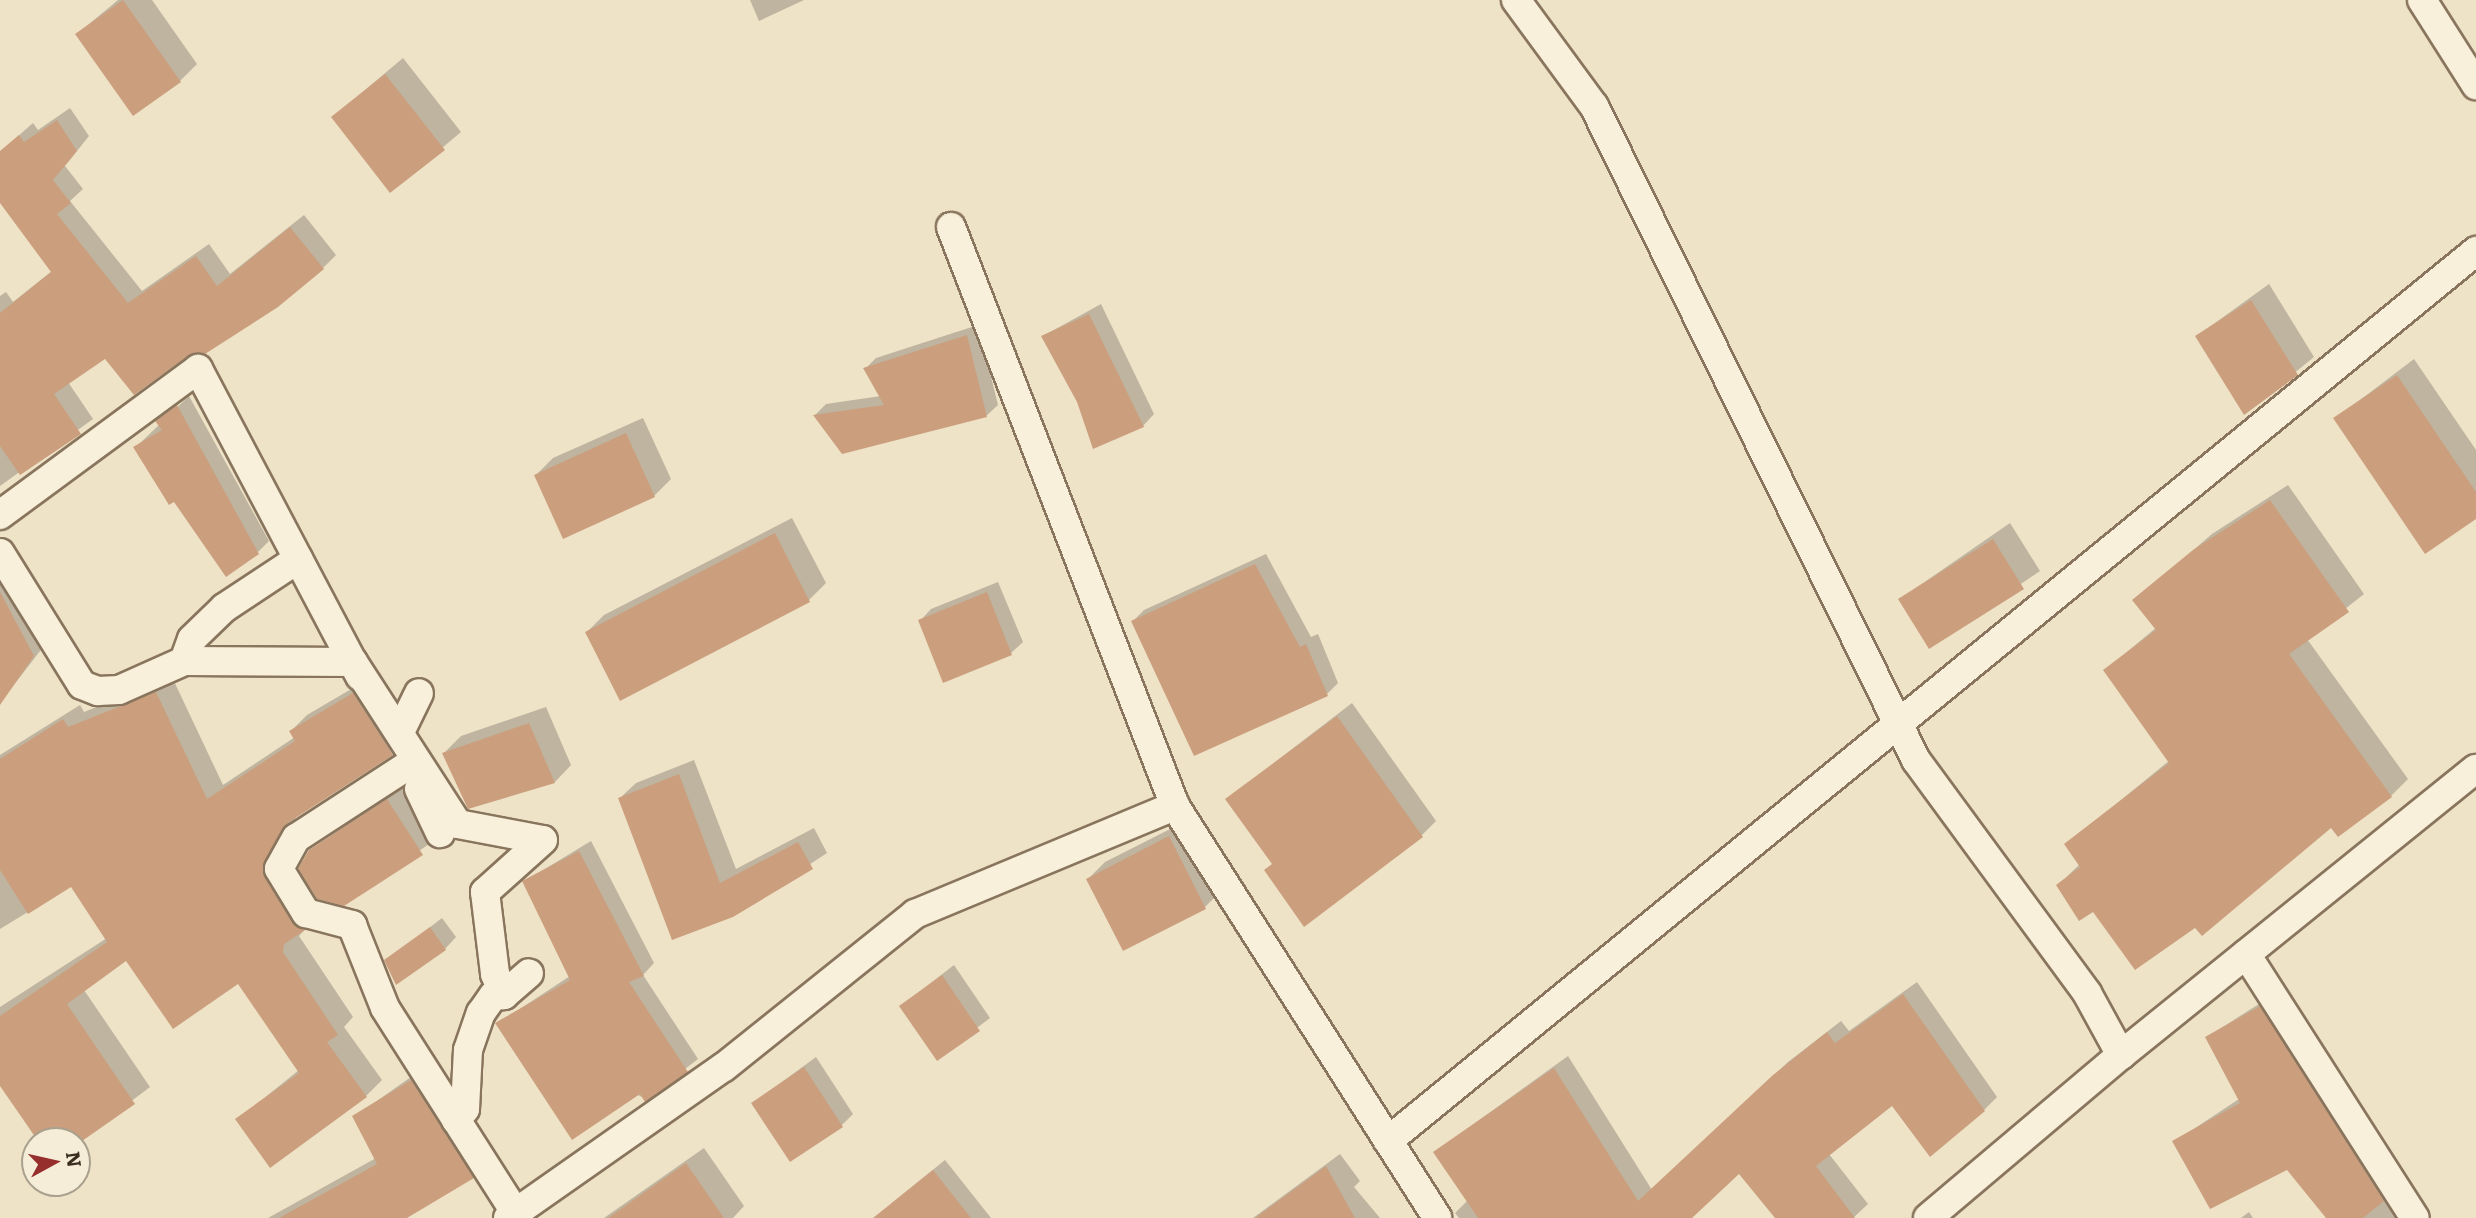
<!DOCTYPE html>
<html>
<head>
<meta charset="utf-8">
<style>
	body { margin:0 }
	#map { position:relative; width:2476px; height:1218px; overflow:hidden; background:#eee2c7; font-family:Literata,serif }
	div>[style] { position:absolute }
	.shadow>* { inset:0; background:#0003 }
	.building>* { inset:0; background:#cb9f7e }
	.roads { filter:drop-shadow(2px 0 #89755d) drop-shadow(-2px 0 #89755d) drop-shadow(0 2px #89755d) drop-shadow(0 -2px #89755d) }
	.minor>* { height:28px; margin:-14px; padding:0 14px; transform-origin:14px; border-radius:14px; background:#f8f0db }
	span { translate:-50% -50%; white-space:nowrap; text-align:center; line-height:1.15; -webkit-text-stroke:5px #f5edd7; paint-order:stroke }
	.north { position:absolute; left:21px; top:1127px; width:70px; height:70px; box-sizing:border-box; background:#f5edd7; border:2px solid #aaa08e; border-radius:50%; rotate:82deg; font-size:19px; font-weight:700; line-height:28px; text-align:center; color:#3a2d20 }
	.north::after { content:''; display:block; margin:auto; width:24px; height:32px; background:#972e2e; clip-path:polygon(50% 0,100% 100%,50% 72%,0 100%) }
</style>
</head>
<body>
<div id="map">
	<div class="shadow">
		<div style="clip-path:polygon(118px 0,152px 0,197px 64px,180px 81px,77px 34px)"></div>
		<div style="clip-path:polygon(750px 0,804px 0,759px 21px)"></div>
		<div style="clip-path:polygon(403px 58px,461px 132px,391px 191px,333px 117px)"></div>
		<div style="clip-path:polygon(70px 108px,89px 136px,65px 166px,83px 189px,70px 201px,142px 291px,209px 244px,230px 274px,304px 215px,336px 255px,323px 268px,105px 356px,68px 382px,93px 419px,0 486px,0 296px,6px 292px,13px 302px,52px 271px,0 200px,0 152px,33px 123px,38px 130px)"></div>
		<div style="clip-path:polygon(2269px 284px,2314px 357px,2245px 413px,2197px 336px)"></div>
		<div style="clip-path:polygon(1101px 304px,1154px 414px,1143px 426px,1043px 336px)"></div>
		<div style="clip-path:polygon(978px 325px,998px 405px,986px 416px,815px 415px,826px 404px,881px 396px,865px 369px,876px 358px)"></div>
		<div style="clip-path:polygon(2414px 359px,2476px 450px,2476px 517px,2335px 419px)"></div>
		<div style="clip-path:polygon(189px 396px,269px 541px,258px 552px,135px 448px)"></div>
		<div style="clip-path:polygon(643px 418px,671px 479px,654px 496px,536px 475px,553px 458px)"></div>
		<div style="clip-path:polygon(2288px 485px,2364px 594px,2307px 639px,2408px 779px,2391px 796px,2331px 826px,2195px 925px,2058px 885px,2080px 864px,2067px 844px,2170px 760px,2105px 670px,2157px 627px,2134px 601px,2212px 534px)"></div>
		<div style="clip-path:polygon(792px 518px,826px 583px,809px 600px,621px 699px,587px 632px,604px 615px)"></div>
		<div style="clip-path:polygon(2010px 523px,2040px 571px,1930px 646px,1900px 599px)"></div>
		<div style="clip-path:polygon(0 547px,50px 638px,0 703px)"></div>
		<div style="clip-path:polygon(1266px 554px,1311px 637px,1318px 634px,1338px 683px,1327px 694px,1133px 621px,1144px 610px)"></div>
		<div style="clip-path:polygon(998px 582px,1023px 642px,1011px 653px,920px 621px,931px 609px)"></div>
		<div style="clip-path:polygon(172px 677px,223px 785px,295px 737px,291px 731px,307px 715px,370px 678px,408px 738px,297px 815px,278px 853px,320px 913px,299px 936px,353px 1017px,344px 1027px,382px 1080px,366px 1096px,237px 1120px,299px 1070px,238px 981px,127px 959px,84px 990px,150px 1087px,77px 1142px,40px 1141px,0 1083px,0 1007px,107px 938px,72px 885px,0 929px,0 755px,80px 705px,84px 712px)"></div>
		<div style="clip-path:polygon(1352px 703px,1436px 821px,1421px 836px,1273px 863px,1227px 799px)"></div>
		<div style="clip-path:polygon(546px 707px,571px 765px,555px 782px,469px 807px,444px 753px,461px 736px)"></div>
		<div style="clip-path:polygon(694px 760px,736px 869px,814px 828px,827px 853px,732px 915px,620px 798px,636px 783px)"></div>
		<div style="clip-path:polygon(405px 783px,439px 837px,343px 904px,310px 851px)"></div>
		<div style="clip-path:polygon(1186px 821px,1222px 890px,1205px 907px,1088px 879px,1105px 862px)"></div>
		<div style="clip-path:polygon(591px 841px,654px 963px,643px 975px,698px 1059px,646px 1099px,497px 1024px,570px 976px,525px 881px)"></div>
		<div style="clip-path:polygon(442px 918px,456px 937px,445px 949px,386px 961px)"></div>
		<div style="clip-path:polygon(954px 965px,990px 1018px,937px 1058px,901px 1006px)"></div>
		<div style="clip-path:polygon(1917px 982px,1997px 1097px,1984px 1110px,1892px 1103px,1829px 1154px,1868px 1204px,1853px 1218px,1777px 1218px,1739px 1171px,1689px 1218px,1459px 1218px,1455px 1213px,1468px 1200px,1435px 1152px,1568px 1056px,1652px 1190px,1788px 1062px,1841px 1021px,1849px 1031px)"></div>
		<div style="clip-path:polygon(2273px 995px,2404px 1218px,2328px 1218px,2288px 1168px,2212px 1208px,2174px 1142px,2239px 1099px,2207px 1037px)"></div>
		<div style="clip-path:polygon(816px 1057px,853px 1114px,842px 1125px,753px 1103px)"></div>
		<div style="clip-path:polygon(428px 1065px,489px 1160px,473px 1177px,406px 1218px,268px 1218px,376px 1158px,354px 1117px)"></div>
		<div style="clip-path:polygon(704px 1148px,744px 1206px,733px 1218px,604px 1218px)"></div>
		<div style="clip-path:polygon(1340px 1154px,1360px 1181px,1354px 1187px,1380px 1218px,1253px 1218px)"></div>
		<div style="clip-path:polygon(945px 1160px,991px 1218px,886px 1218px,882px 1213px,893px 1202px)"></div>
		<div style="clip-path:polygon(2249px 1212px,2253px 1218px,2241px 1218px)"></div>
	</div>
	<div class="building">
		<div style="clip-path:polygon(123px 0,181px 82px,133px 116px,75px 34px)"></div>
		<div style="clip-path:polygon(385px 74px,445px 150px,390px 193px,331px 117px)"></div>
		<div style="clip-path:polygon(57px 120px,77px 151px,53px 180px,71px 203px,57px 214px,128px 303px,196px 256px,217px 286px,290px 227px,324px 269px,278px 307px,205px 354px,188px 356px,134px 395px,105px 359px,54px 394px,81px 434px,20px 475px,0 446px,0 313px,51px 272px,0 203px,0 151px,19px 135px,24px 142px)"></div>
		<div style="clip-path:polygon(2251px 300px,2298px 375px,2244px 415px,2195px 336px)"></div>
		<div style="clip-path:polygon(1089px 314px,1144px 427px,1093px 449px,1077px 402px,1041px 336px)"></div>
		<div style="clip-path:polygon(967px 335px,987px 417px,842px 454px,813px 415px,884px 405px,863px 368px)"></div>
		<div style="clip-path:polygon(2397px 375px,2476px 492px,2476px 519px,2425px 554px,2333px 418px)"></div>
		<div style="clip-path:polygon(177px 405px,259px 554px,226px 577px,174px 502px,169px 505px,133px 447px,162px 430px,155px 421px)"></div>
		<div style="clip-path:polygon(626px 433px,655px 497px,563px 539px,534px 475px)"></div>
		<div style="clip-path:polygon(2270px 500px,2349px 612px,2289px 654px,2392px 797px,2338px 837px,2331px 828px,2202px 936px,2195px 928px,2135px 970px,2093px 912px,2079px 921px,2056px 885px,2080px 867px,2064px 844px,2169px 763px,2103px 670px,2156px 630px,2132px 600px,2193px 550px)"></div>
		<div style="clip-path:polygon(775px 533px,810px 602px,620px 701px,585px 632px)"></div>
		<div style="clip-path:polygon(1993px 539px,2024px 589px,1929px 649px,1898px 599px)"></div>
		<div style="clip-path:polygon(1255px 564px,1300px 647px,1306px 644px,1328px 696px,1194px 756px,1131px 621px)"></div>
		<div style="clip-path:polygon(0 592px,34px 656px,0 705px)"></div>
		<div style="clip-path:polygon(987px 592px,1012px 655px,943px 683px,918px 620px)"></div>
		<div style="clip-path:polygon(156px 692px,207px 799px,295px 741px,289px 731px,353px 693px,393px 755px,286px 824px,264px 862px,265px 878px,292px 922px,305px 930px,284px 944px,283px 952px,338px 1035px,327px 1042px,367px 1097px,270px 1168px,235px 1119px,299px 1073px,238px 984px,173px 1029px,126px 961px,67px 1004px,135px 1104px,82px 1141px,38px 1141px,0 1086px,0 1016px,107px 942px,71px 887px,28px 914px,0 870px,0 759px,63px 719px,68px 727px)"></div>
		<div style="clip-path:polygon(1337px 716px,1423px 837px,1304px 927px,1264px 870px,1272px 864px,1225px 799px)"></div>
		<div style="clip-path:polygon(529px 723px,555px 783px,468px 809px,442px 753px)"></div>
		<div style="clip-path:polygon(679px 774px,720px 883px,798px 842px,813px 869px,733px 917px,672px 940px,618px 798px)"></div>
		<div style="clip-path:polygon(387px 799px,423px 855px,344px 906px,317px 899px,298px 869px,309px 850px)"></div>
		<div style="clip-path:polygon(1169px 836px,1206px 909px,1123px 951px,1086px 879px)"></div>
		<div style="clip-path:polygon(579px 851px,644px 976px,629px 982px,688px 1072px,645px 1102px,640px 1094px,572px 1140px,495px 1023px,570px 980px,522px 881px)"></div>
		<div style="clip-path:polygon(430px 927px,446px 950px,396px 985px,384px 960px)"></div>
		<div style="clip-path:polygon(942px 975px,980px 1031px,937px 1061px,899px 1006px)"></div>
		<div style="clip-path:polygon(1903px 994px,1985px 1111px,1930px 1157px,1892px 1106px,1816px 1166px,1855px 1218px,1775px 1218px,1739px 1174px,1692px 1218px,1478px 1218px,1433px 1152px,1554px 1068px,1638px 1201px,1773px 1075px,1827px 1032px,1835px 1043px)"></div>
		<div style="clip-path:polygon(2260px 1006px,2384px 1201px,2363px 1218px,2326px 1218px,2287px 1170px,2210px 1209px,2172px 1141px,2240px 1103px,2205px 1037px)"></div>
		<div style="clip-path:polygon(804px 1067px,843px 1127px,790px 1162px,751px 1103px)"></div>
		<div style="clip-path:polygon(411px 1080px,474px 1178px,407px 1218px,279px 1218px,377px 1164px,352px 1116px)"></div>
		<div style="clip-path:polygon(686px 1163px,724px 1218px,608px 1218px)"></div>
		<div style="clip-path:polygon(1326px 1166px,1355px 1218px,1255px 1218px)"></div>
		<div style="clip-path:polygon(933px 1170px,971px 1218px,873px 1218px)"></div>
	</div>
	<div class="roads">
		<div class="minor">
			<div style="left:1516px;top:0;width:132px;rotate:53.7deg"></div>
			<div style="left:1594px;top:106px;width:729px;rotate:63.79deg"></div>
			<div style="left:1916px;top:760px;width:289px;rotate:53.7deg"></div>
			<div style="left:2087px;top:993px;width:71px;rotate:61.3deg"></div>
			<div style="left:2121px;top:1055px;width:456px;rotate:-38.9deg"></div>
			<div style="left:2422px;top:0;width:101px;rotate:57.6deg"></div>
			<div style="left:951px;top:227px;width:621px;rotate:68.85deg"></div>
			<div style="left:1175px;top:806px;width:488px;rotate:57.5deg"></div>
			<div style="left:0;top:515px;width:246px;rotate:-36.4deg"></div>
			<div style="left:198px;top:369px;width:347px;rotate:62.2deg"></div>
			<div style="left:0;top:553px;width:155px;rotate:58.2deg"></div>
			<div style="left:82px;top:685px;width:17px;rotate:21deg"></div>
			<div style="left:98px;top:691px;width:21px;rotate:-3deg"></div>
			<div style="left:119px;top:690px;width:71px;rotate:-24deg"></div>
			<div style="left:184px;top:661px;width:169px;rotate:0.3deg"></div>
			<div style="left:353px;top:662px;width:193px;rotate:57.1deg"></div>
			<div style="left:458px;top:824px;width:86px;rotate:10.7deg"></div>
			<div style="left:543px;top:840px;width:78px;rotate:138.1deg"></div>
			<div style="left:485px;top:892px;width:83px;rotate:83deg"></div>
			<div style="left:495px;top:974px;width:23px;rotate:67deg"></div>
			<div style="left:184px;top:661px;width:23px;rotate:-70deg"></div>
			<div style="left:192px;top:639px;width:45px;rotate:-44.1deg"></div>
			<div style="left:224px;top:608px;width:89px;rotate:-33.5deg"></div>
			<div style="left:400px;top:732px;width:43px;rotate:-64deg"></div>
			<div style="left:407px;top:766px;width:132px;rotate:147deg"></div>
			<div style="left:296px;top:838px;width:35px;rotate:119deg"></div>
			<div style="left:279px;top:869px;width:52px;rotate:58.5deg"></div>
			<div style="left:306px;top:913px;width:48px;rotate:14.6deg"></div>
			<div style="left:352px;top:925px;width:89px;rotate:68.3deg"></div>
			<div style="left:385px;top:1008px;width:249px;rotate:57.5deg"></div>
			<div style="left:419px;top:789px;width:49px;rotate:64.5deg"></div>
			<div style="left:2246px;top:954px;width:313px;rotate:57.4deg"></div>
			<div style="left:456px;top:1120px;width:14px;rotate:-51deg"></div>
			<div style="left:465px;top:1109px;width:59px;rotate:-87.1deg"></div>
			<div style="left:468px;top:1050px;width:39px;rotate:-71deg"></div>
			<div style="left:481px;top:1013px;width:21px;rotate:-55deg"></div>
			<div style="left:493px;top:996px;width:11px;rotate:-5deg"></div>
			<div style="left:504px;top:995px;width:33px;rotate:-41deg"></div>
			<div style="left:1388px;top:1141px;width:1406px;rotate:-39.28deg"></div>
			<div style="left:508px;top:1218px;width:264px;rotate:-35deg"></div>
			<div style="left:724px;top:1067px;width:245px;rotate:-38.7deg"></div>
			<div style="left:915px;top:914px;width:282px;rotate:-22.6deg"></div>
			<div style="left:1928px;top:1218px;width:253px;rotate:-40.2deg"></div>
		</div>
	</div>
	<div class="north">N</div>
</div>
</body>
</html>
